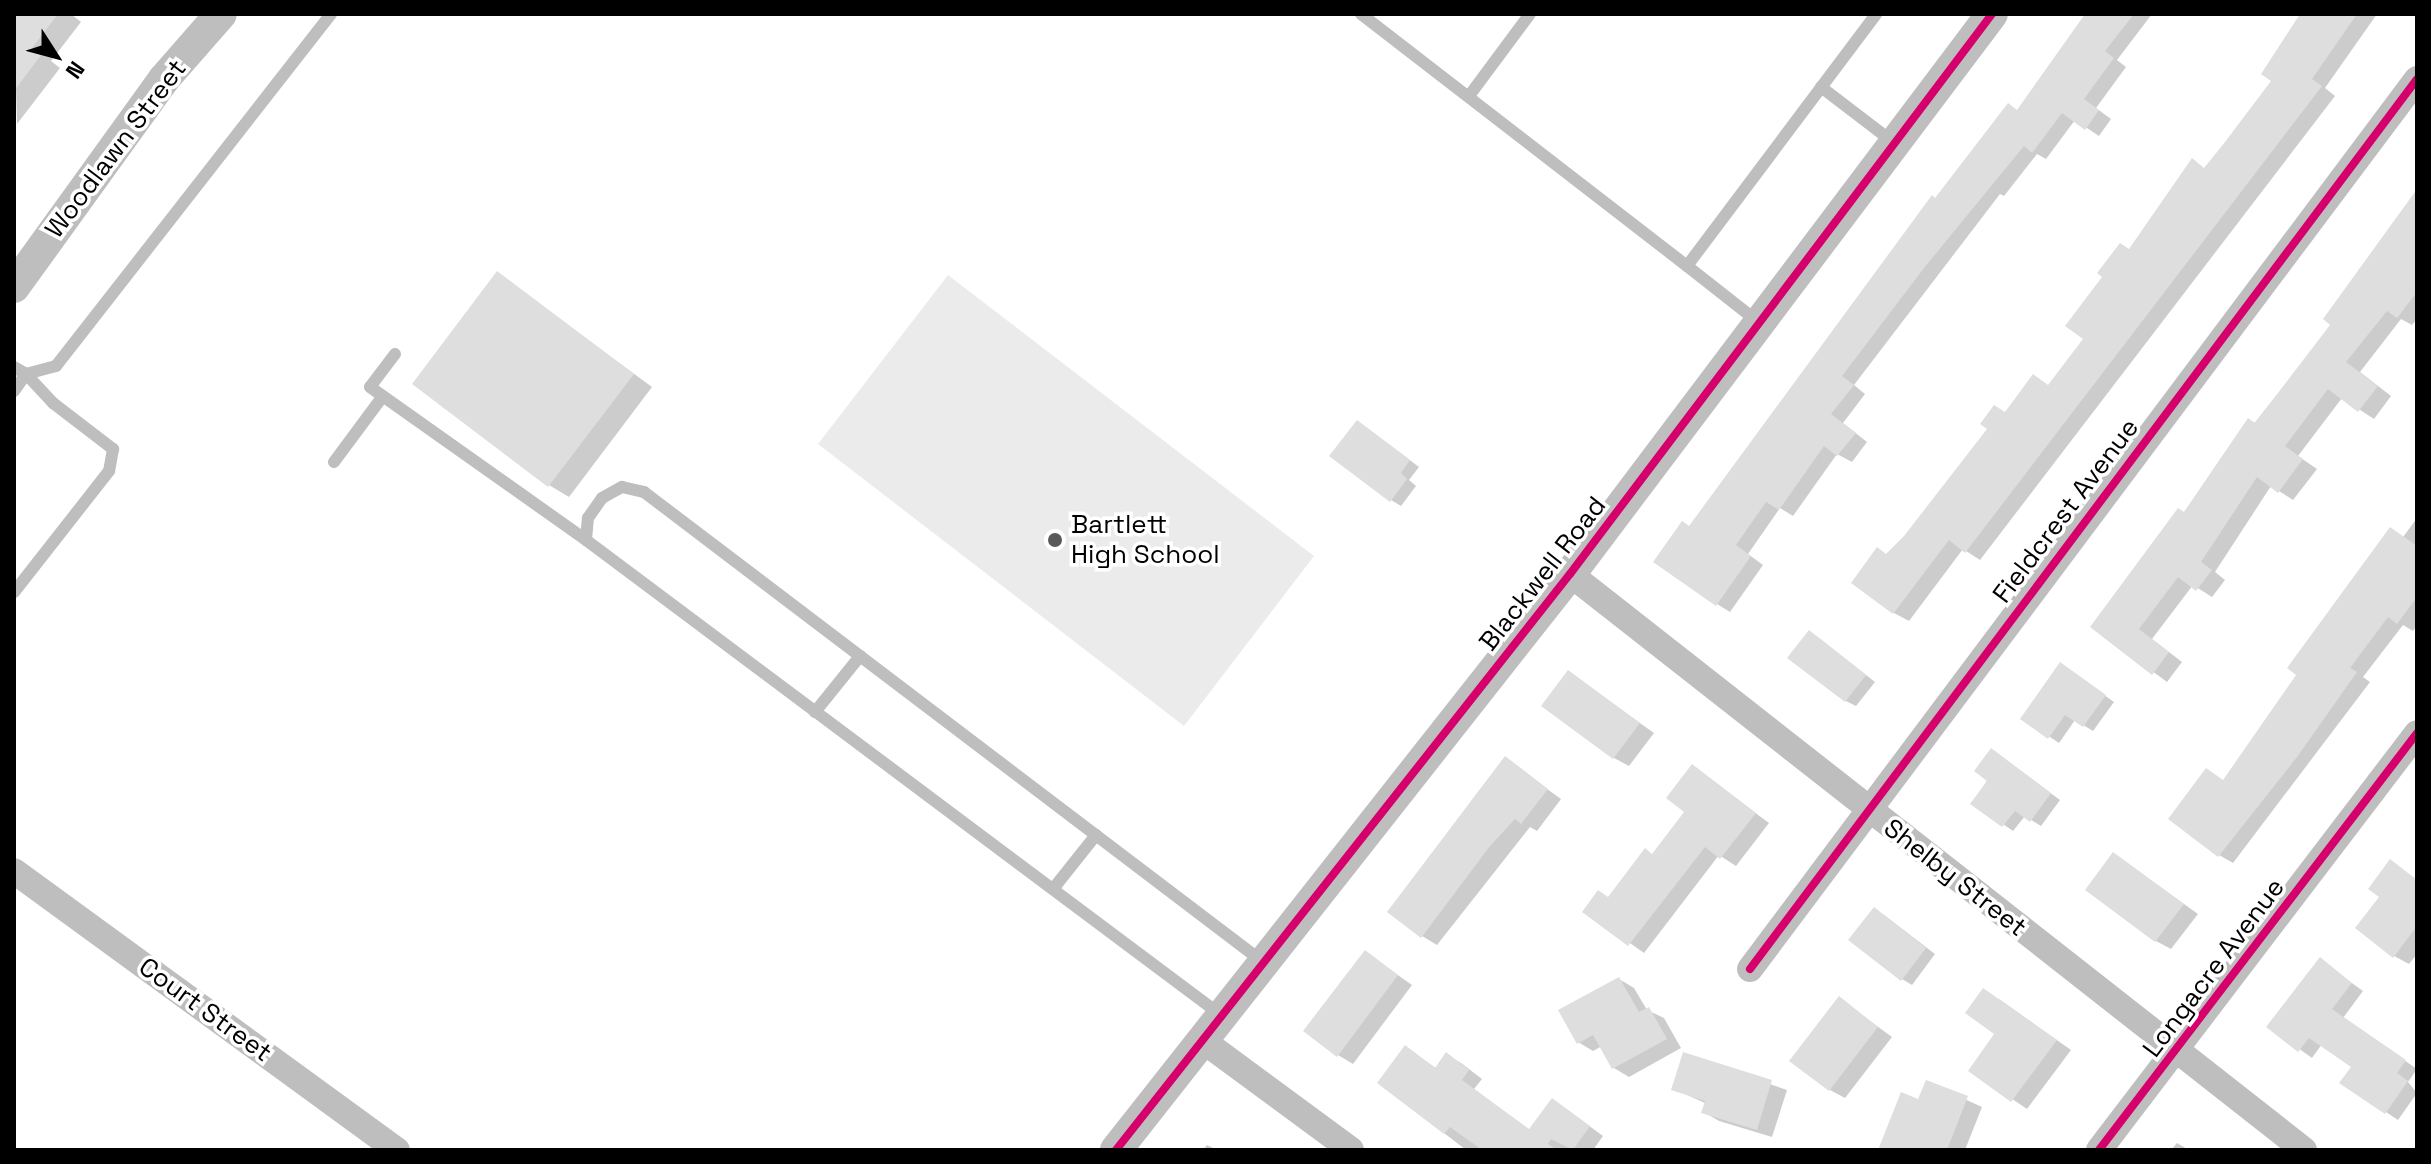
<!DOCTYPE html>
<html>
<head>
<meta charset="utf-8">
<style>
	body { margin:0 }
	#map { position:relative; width:2431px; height:1164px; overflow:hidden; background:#fff; font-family:"Space Grotesk",sans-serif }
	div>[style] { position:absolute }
	.green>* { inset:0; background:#ebebeb }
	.shadow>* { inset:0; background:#0003 }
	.building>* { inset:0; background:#dedede }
	.service>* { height:12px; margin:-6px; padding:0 6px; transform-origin:6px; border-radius:6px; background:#bebebe }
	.minor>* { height:26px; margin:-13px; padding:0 13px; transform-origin:13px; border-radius:13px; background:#bebebe }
	.tertiary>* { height:32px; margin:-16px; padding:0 16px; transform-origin:16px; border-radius:16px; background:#bebebe }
	.cycleway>* { height:8px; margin:-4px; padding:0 4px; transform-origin:4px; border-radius:4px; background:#d6006c }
	.dots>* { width:22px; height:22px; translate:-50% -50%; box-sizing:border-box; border:4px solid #fff; border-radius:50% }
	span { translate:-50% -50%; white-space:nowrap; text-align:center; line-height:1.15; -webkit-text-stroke:7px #fff; paint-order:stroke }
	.street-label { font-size:26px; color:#000 }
	.poi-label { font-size:26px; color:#000 }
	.left { translate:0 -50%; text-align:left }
	.frame { position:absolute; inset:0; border:16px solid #000; pointer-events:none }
	.north { position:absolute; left:16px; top:16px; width:80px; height:80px; -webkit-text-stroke:6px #fff; paint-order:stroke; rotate:126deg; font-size:22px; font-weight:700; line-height:32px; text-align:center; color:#000 }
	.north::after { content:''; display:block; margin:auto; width:28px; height:36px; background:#000; clip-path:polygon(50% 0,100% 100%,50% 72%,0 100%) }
</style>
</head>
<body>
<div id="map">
	<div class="green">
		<div style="clip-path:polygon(948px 275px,1314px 556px,1184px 726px,818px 444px)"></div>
	</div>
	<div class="shadow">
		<div style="clip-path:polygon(14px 14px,71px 14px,81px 22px,51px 61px,60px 68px,17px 124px)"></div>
		<div style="clip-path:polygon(2086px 14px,2152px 14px,2117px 60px,2126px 67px,2096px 108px,2111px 119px,2099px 136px,2075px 120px,2046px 159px,2037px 154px,2004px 196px,2000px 194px,1854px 385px,1865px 394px,1843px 423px,1867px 442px,1852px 462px,1837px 454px,1793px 516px,1780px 508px,1748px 554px,1763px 565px,1730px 612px,1717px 604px,1690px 528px,1936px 200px,2019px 111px)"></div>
		<div style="clip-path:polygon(2303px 14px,2377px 14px,2325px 88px,2335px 96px,1980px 560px,1963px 549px,1909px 621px,1894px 613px,1854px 582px,1905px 538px,2006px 414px,2049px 386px,2086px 339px,2130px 251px,2192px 161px,2205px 169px,2274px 81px)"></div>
		<div style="clip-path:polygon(2417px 192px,2417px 319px,2412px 325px,2401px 319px,2360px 372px,2391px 396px,2374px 419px,2342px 398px,2298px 456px,2317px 469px,2293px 500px,2271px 486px,2215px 572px,2225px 580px,2212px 597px,2193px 585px,2152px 639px,2182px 662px,2167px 682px,2093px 627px,2333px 324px)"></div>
		<div style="clip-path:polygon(498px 274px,652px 387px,569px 497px,549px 485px)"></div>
		<div style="clip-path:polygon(1367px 428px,1419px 467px,1409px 480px,1416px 486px,1401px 506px,1391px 500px)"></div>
		<div style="clip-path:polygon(2417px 518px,2417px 625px,2413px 631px,2403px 625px,2363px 677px,2370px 682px,2233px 863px,2219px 855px,2224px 781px)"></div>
		<div style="clip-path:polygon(1819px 638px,1875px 682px,1856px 706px,1846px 701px)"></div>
		<div style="clip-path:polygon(2070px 671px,2114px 702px,2093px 731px,2075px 720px,2059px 743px,2023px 719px)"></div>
		<div style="clip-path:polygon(1568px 672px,1654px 733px,1629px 766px,1614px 758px)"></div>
		<div style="clip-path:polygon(2002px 757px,2060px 800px,2041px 826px,2025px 816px,2013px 831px,1973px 803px)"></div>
		<div style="clip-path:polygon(1505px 759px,1561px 799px,1537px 831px,1530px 827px,1437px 945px,1422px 936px)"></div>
		<div style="clip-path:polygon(1692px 766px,1769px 823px,1736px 866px,1719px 855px,1644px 953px,1585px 911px,1609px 898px,1653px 856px,1687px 812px)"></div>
		<div style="clip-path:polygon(2114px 854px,2198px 914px,2171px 949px,2156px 941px)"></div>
		<div style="clip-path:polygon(2390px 862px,2417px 880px,2417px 954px,2409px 964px,2394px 956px,2381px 897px)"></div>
		<div style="clip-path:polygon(1884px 915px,1935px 954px,1912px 985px,1902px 979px)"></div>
		<div style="clip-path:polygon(1365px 952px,1412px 985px,1353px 1064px,1338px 1055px)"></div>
		<div style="clip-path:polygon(2320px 960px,2363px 991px,2343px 1018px,2417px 1069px,2408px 1082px,2417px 1093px,2398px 1120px,2386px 1112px,2353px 1066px,2322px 1044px,2312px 1058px,2269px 1027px)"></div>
		<div style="clip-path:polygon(1619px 979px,1634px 988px,1647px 1010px,1664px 1018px,1681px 1048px,1629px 1077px,1614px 1068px,1602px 1046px,1593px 1051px,1578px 1042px)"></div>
		<div style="clip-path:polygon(1840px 999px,1892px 1037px,1845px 1098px,1830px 1090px)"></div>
		<div style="clip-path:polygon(1999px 999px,2071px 1050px,2027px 1109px,1971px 1071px,1997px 1033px)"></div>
		<div style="clip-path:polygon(1406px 1047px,1437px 1069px,1447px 1055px,1461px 1063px,1482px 1079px,1474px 1089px,1530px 1131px,1566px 1109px,1603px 1136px,1593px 1150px,1466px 1150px,1379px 1083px)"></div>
		<div style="clip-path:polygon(1684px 1055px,1787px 1090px,1772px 1137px,1719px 1121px,1704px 1112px,1707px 1104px,1674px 1089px)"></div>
		<div style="clip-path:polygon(1927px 1082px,1982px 1107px,1965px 1150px,1881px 1150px,1920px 1102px)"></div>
		<div style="clip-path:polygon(2177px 1143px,2189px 1150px,2171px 1150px)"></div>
		<div style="clip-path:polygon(1207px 1145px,1217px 1150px,1203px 1150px)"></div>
	</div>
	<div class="building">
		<div style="clip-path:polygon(14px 14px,58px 14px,32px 48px,41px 55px,14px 91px)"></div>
		<div style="clip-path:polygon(2085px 14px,2134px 14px,2105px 51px,2114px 58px,2084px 99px,2099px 110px,2085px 130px,2062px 113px,2032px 153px,2024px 146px,1924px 268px,1842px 376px,1854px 385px,1831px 414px,1856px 433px,1837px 456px,1824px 446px,1779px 510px,1766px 502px,1736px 545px,1751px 556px,1716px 606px,1653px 562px,1682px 521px,1689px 526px,1932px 195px,1935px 198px,2008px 103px,2017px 110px)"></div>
		<div style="clip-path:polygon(2300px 14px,2357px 14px,2312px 79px,2322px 86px,1965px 553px,1949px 540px,1893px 614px,1851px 583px,1877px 547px,1886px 554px,1904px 536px,1987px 429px,1980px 424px,1994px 405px,2005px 412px,2033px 374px,2048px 385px,2083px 339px,2065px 326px,2102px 277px,2097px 273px,2120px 243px,2129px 249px,2192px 158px,2204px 168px,2225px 142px,2271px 81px,2261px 74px)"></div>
		<div style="clip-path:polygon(2417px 189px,2417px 292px,2397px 318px,2387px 311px,2346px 362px,2378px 386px,2358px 412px,2328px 389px,2285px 446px,2303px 459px,2278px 493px,2257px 477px,2201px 562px,2212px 570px,2196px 591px,2178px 577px,2139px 629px,2169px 652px,2152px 675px,2090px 627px,2178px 508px,2184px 512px,2248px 418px,2255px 423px,2330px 325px,2323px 319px)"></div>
		<div style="clip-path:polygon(497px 271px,634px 374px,548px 487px,412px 384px)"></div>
		<div style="clip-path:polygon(1357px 420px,1410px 460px,1401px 473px,1407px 479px,1390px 502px,1329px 456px)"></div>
		<div style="clip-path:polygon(2390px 527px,2417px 546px,2417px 597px,2397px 624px,2388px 617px,2350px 668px,2357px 672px,2297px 757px,2218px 857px,2168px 819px,2206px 768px,2223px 780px,2296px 675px,2287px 668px)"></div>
		<div style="clip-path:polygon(1809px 630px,1866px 675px,1845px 702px,1787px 658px)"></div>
		<div style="clip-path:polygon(2060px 662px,2106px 695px,2083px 727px,2065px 715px,2048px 739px,2020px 719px)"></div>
		<div style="clip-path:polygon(1568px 670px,1640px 723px,1613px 759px,1541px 706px)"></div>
		<div style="clip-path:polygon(1991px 748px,2051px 793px,2030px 822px,2015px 811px,2002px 827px,1970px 804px,1987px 781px,1974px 771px)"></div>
		<div style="clip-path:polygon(1505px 756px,1548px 789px,1521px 824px,1515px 819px,1490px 846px,1421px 938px,1387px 912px)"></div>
		<div style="clip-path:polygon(1692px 764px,1756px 813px,1720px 859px,1705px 847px,1628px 946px,1582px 912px,1598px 890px,1608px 897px,1645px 848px,1652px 854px,1684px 812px,1666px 798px)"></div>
		<div style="clip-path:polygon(2113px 852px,2184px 904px,2155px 942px,2085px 890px)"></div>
		<div style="clip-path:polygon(2390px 859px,2417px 880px,2417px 926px,2393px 958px,2355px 928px,2379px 897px,2368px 889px)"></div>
		<div style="clip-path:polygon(1874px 907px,1926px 948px,1901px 981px,1848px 940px)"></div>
		<div style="clip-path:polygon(1365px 950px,1398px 975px,1337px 1057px,1303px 1031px)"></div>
		<div style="clip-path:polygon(2320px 957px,2352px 983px,2332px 1009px,2406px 1060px,2397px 1073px,2408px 1081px,2385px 1114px,2339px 1083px,2351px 1067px,2309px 1038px,2298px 1052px,2266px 1027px)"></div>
		<div style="clip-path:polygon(1619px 977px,1639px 1012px,1649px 1007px,1667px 1039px,1612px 1069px,1593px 1035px,1577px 1044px,1558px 1010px)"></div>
		<div style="clip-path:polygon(1983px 988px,2057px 1040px,2011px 1102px,1968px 1071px,1994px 1034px,1965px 1013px)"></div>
		<div style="clip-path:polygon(1839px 996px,1878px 1027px,1829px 1091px,1789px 1061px)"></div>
		<div style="clip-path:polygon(1405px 1045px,1435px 1068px,1446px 1052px,1469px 1070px,1462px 1080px,1529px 1129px,1552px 1098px,1590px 1126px,1573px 1150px,1551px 1139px,1548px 1144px,1557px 1150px,1482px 1150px,1450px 1127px,1444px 1134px,1377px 1083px)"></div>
		<div style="clip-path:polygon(1683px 1052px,1772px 1080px,1757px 1130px,1701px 1113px,1705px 1101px,1671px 1090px)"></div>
		<div style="clip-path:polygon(1926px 1080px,1968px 1096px,1947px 1150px,1878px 1150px,1901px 1092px,1918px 1099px)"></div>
	</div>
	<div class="service">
		<div style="left:1361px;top:14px;width:412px;rotate:37.7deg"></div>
		<div style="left:1821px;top:87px;width:91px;rotate:37.4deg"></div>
		<div style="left:1469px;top:96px;width:102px;rotate:-53.4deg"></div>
		<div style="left:1757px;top:321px;width:89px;rotate:-141.8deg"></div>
		<div style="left:1687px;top:266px;width:315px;rotate:-53.1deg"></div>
		<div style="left:395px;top:354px;width:41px;rotate:127.1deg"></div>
		<div style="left:370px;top:387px;width:265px;rotate:35.3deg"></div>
		<div style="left:14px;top:367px;width:14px;rotate:30deg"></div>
		<div style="left:26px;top:374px;width:31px;rotate:-15deg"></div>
		<div style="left:56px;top:366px;width:447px;rotate:-52deg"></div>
		<div style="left:14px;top:391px;width:21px;rotate:-55deg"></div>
		<div style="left:26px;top:374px;width:40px;rotate:47deg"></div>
		<div style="left:53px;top:403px;width:76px;rotate:37.5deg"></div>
		<div style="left:113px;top:449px;width:22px;rotate:100deg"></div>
		<div style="left:109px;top:471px;width:154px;rotate:128.1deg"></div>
		<div style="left:334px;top:462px;width:82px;rotate:-53.4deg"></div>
		<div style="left:815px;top:712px;width:72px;rotate:-51.2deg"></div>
		<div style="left:1053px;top:889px;width:69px;rotate:-51.5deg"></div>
		<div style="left:1221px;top:1015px;width:793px;rotate:-143.2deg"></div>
		<div style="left:586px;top:540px;width:22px;rotate:-85deg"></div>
		<div style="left:588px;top:518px;width:24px;rotate:-55deg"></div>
		<div style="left:602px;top:498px;width:23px;rotate:-29deg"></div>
		<div style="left:622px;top:487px;width:23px;rotate:13deg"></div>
		<div style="left:644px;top:492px;width:777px;rotate:37.21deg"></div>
	</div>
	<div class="minor">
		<div style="left:1570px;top:574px;width:933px;rotate:38.12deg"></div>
		<div style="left:14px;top:871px;width:474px;rotate:36.1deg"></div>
		<div style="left:1750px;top:969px;width:1112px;rotate:-53.15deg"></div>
		<div style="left:1202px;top:1040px;width:185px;rotate:36.4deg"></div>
		<div style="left:2099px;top:1150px;width:524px;rotate:-52.67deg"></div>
	</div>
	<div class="tertiary">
		<div style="left:14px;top:287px;width:256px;rotate:-54.2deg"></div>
		<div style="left:164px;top:79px;width:86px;rotate:-48.8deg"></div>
		<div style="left:1116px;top:1150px;width:733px;rotate:-51.76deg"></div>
		<div style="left:1570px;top:574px;width:701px;rotate:-53deg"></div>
	</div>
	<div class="cycleway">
		<div style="left:1750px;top:969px;width:1112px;rotate:-53.15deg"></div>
		<div style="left:1116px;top:1150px;width:733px;rotate:-51.76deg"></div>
		<div style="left:1570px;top:574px;width:701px;rotate:-53deg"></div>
		<div style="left:2099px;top:1150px;width:524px;rotate:-52.67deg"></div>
	</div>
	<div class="dots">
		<div style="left:1055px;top:540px;background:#595959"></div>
	</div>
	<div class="street-label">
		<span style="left:116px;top:149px;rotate:-53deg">Woodlawn Street</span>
		<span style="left:2066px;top:511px;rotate:-53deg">Fieldcrest Avenue</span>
		<span style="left:1543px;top:574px;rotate:-52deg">Blackwell Road</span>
		<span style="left:1955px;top:878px;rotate:38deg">Shelby Street</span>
		<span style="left:2214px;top:968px;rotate:-53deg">Longacre Avenue</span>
		<span style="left:205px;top:1010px;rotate:36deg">Court Street</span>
	</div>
	<div class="poi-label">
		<span class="left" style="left:1071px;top:540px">Bartlett<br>High School</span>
	</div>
	<div class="frame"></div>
	<div class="north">N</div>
</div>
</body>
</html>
